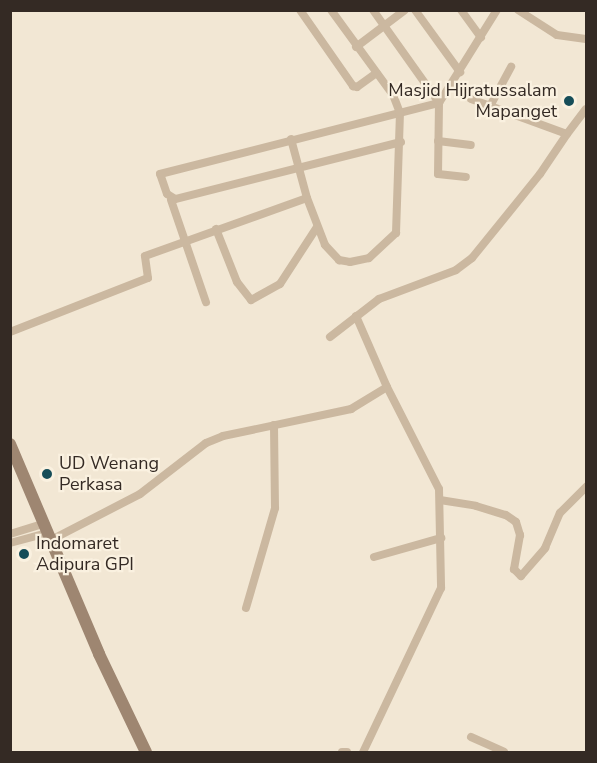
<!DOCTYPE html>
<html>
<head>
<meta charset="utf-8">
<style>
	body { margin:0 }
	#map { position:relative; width:597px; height:763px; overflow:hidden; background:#f2e7d4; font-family:"Nunito Sans",sans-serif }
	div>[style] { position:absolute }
	.street>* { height:8px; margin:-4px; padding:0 4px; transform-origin:4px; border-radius:4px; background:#cbb8a0 }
	.secondary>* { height:12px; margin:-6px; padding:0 6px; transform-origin:6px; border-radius:6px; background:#9e8671 }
	.dots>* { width:16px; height:16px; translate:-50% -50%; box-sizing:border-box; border:3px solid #faf1e0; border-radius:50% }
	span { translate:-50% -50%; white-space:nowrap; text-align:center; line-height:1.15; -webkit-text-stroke:4.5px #faf1e0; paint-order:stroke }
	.poi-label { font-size:18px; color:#342a24 }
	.right { translate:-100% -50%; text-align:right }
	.left { translate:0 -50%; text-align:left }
	.frame { position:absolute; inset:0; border:12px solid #342a24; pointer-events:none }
</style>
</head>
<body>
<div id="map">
	<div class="street">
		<div style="left:300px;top:10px;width:93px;rotate:55.1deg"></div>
		<div style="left:353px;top:86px;width:4px;rotate:14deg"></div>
		<div style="left:357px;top:87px;width:24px;rotate:-36deg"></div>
		<div style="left:373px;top:10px;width:114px;rotate:54.6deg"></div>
		<div style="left:439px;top:103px;width:71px;rotate:90.8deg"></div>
		<div style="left:438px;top:174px;width:28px;rotate:6deg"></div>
		<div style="left:415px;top:10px;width:77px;rotate:54deg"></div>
		<div style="left:461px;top:10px;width:34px;rotate:54deg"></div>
		<div style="left:518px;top:10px;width:46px;rotate:32.7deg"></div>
		<div style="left:557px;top:35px;width:29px;rotate:8deg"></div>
		<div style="left:356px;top:47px;width:61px;rotate:-37.1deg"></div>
		<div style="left:471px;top:99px;width:102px;rotate:20deg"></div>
		<div style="left:567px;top:134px;width:31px;rotate:-53deg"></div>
		<div style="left:489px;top:108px;width:47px;rotate:-61.8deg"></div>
		<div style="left:438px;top:141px;width:33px;rotate:7deg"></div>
		<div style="left:401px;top:142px;width:233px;rotate:165.8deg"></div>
		<div style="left:175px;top:199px;width:9px;rotate:-148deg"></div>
		<div style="left:167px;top:194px;width:21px;rotate:-109deg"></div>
		<div style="left:160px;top:174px;width:288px;rotate:-14.3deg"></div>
		<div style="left:439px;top:103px;width:110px;rotate:-58.1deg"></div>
		<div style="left:307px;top:198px;width:50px;rotate:69deg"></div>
		<div style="left:325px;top:245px;width:21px;rotate:47deg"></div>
		<div style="left:339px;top:260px;width:11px;rotate:10deg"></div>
		<div style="left:350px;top:262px;width:19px;rotate:-12deg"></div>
		<div style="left:369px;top:258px;width:37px;rotate:-43deg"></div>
		<div style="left:396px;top:233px;width:120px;rotate:-88.1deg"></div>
		<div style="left:400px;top:113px;width:19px;rotate:-111deg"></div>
		<div style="left:393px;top:95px;width:105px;rotate:-126.1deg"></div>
		<div style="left:171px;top:200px;width:108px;rotate:71.1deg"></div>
		<div style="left:216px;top:229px;width:57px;rotate:68.4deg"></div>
		<div style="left:237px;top:282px;width:23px;rotate:52deg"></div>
		<div style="left:251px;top:300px;width:33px;rotate:-29deg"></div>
		<div style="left:280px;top:284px;width:68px;rotate:-57deg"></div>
		<div style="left:356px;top:316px;width:77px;rotate:66.4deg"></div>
		<div style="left:10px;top:332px;width:148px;rotate:-21.4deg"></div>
		<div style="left:148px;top:278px;width:22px;rotate:-98deg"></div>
		<div style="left:145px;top:256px;width:172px;rotate:-19.7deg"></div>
		<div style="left:307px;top:198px;width:61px;rotate:-105.2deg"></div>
		<div style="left:330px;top:337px;width:62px;rotate:-37.8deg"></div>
		<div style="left:379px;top:299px;width:82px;rotate:-20.6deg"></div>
		<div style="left:456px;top:270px;width:20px;rotate:-37deg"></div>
		<div style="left:472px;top:258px;width:108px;rotate:-51deg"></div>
		<div style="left:540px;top:174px;width:48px;rotate:-56deg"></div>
		<div style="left:440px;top:500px;width:36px;rotate:9deg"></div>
		<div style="left:476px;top:506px;width:31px;rotate:17deg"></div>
		<div style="left:506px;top:515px;width:12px;rotate:35deg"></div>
		<div style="left:516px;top:522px;width:14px;rotate:73deg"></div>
		<div style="left:520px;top:535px;width:35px;rotate:100deg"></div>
		<div style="left:514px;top:569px;width:10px;rotate:45deg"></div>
		<div style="left:521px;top:576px;width:37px;rotate:-49deg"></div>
		<div style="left:545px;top:548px;width:38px;rotate:-67deg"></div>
		<div style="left:560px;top:513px;width:37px;rotate:-45deg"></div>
		<div style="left:10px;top:534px;width:37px;rotate:-17deg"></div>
		<div style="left:51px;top:540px;width:100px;rotate:-27.3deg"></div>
		<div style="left:140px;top:494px;width:83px;rotate:-37.7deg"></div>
		<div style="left:206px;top:443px;width:18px;rotate:-22deg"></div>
		<div style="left:223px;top:436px;width:131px;rotate:-11.9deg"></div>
		<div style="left:351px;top:409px;width:42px;rotate:-31.4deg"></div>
		<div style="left:387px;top:387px;width:114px;rotate:63deg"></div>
		<div style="left:439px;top:489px;width:99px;rotate:88.8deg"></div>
		<div style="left:441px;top:588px;width:182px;rotate:115.4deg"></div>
		<div style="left:10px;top:543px;width:39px;rotate:-15deg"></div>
		<div style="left:374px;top:557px;width:70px;rotate:-15.8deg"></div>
		<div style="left:246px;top:608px;width:104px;rotate:-73.8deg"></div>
		<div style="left:275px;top:508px;width:83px;rotate:-90.7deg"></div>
		<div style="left:471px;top:737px;width:36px;rotate:24deg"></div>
		<div style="left:342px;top:752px;width:5px"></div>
	</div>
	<div class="secondary">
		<div style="left:10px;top:444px;width:228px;rotate:67deg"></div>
		<div style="left:99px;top:654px;width:109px;rotate:64.4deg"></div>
	</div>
	<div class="dots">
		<div style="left:569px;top:101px;background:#164d58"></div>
		<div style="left:47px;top:474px;background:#164d58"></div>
		<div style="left:24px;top:554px;background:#164d58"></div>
	</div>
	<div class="poi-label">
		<span class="right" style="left:557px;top:101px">Masjid Hijratussalam<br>Mapanget</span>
		<span class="left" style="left:59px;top:474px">UD Wenang<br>Perkasa</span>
		<span class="left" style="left:36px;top:554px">Indomaret<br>Adipura GPI</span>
	</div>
	<div class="frame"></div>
</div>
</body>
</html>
